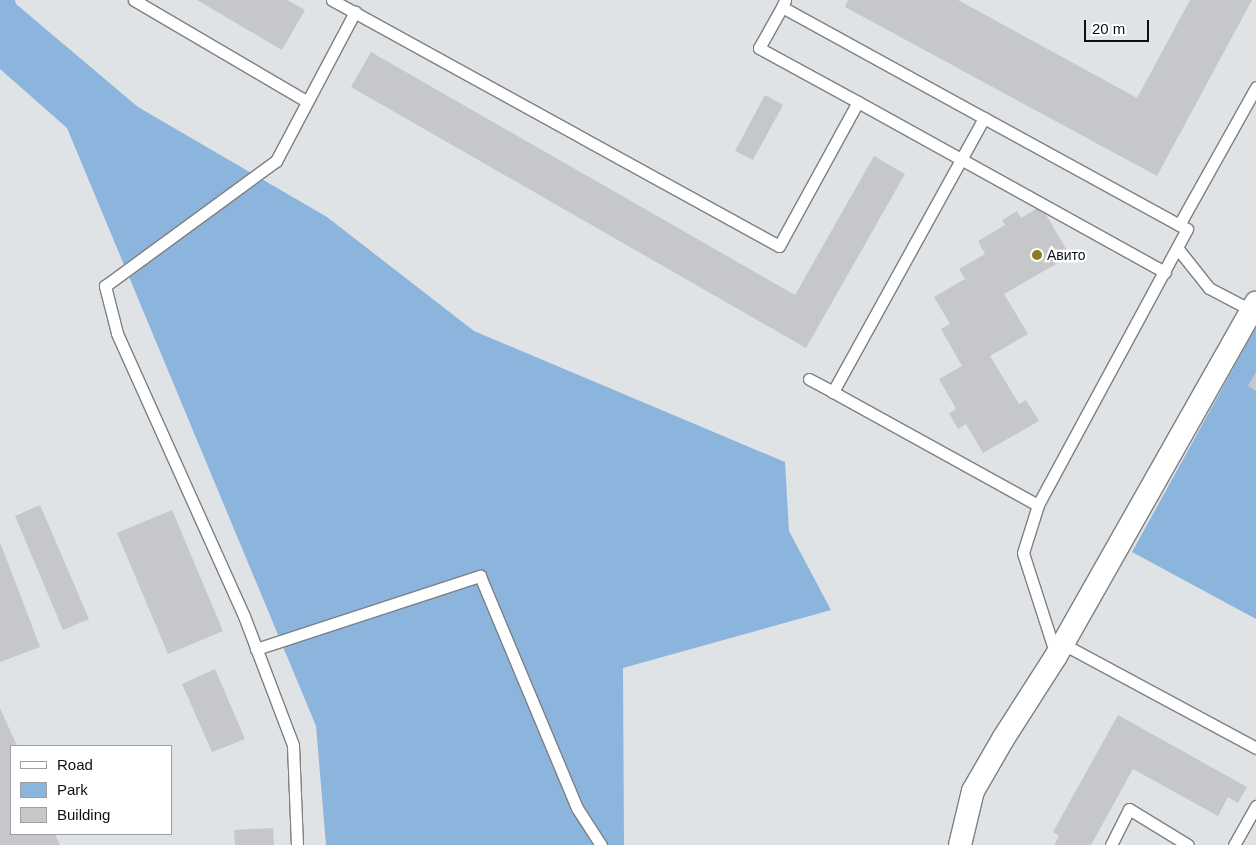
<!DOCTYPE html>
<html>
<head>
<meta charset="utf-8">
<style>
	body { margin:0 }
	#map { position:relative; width:1256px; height:845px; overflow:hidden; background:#e0e3e6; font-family:Arial,sans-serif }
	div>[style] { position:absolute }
	.green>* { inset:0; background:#8cb5dd }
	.building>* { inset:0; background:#c5c7ca }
	.roads { filter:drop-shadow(1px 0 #7d7f82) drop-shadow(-1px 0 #7d7f82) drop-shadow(0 1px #7d7f82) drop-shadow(0 -1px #7d7f82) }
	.lane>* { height:11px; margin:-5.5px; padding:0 5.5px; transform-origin:5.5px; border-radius:5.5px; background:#fff }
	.street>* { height:22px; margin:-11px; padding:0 11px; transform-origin:11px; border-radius:11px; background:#fff }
	.dots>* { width:14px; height:14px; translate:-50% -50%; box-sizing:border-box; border:2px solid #fff; border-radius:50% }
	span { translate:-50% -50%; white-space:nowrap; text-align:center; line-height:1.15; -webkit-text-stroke:4.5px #fff; paint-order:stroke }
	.poi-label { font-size:14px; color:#0e0f10 }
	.left { translate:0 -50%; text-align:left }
	.legend { position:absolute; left:10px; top:745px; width:162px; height:90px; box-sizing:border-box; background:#fff; border:1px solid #9f9f9f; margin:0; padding:6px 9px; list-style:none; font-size:15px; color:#0e0f10 }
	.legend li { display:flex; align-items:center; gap:10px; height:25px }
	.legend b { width:25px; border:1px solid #9f9f9f }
	.scale { position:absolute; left:1084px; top:20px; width:65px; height:22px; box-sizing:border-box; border:2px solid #0e0f10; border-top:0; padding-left:6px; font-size:15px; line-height:18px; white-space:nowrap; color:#0e0f10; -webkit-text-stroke:4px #fff; paint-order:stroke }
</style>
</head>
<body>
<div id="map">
	<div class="green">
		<div style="clip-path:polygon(0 0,15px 0,16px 4px,138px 107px,327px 217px,474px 331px,785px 462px,789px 531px,831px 610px,623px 668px,624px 845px,326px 845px,316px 726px,67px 128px,0 69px)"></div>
		<div style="clip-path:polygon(1256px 327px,1256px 619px,1132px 552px)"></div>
	</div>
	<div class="building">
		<div style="clip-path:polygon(197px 0,287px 0,305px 10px,282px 50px)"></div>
		<div style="clip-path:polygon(848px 0,958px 0,1137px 98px,1190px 0,1252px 0,1157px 176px,845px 7px)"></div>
		<div style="clip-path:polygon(371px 52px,795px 295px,874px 156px,905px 174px,806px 348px,351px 87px)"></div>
		<div style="clip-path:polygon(765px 95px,783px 105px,753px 160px,735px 151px)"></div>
		<div style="clip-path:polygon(1041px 206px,1070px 256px,1004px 294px,1028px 334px,990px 356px,1019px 404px,1026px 400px,1039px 421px,983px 453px,966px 424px,958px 429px,949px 413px,956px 409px,939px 379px,962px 366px,941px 329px,950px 324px,934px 297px,965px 279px,959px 269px,985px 254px,978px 241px,1005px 225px,1002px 220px,1017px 211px,1021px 218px)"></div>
		<div style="clip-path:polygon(1256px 372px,1256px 391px,1248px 386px)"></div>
		<div style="clip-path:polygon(40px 505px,89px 619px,63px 630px,15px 516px)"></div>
		<div style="clip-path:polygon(172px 510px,223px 631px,168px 654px,117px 533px)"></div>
		<div style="clip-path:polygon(0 542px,40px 647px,0 662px)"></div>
		<div style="clip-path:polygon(215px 669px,245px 739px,212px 752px,182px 684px)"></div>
		<div style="clip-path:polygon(0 708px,17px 746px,11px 746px,11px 834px,55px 834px,60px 845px,0 845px)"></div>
		<div style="clip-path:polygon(1118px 715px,1247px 787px,1238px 803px,1228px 797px,1218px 816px,1133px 769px,1091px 845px,1054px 845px,1059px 836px,1053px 832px)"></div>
		<div style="clip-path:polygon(273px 828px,274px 845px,235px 845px,234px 830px)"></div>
	</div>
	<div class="roads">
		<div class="lane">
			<div style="left:134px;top:0;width:199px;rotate:30.4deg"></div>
			<div style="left:332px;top:0;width:510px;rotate:28.83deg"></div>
			<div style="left:779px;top:246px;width:164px;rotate:-61.3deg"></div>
			<div style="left:858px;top:102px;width:351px;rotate:29deg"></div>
			<div style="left:785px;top:0;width:8px;rotate:113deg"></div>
			<div style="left:782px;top:7px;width:230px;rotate:28.8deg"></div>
			<div style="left:984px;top:118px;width:313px;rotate:118.9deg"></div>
			<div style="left:833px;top:392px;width:234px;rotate:28.9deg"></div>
			<div style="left:782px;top:7px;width:47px;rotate:119.3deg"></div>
			<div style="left:759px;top:48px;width:113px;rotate:28.6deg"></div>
			<div style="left:984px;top:118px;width:231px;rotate:28.7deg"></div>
			<div style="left:1187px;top:229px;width:314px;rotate:118.4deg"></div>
			<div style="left:1038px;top:505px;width:50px;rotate:107.4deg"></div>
			<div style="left:1023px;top:553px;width:107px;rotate:72.1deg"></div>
			<div style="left:1179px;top:225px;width:158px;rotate:-60.8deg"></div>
			<div style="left:1178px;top:249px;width:50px;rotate:51.5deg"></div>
			<div style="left:1209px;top:288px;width:47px;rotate:27.6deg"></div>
			<div style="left:809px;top:379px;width:27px;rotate:28deg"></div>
			<div style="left:1063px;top:644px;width:219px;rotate:28.3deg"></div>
			<div style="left:256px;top:649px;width:236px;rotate:-18.1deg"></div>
			<div style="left:480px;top:576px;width:251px;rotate:67.3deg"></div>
			<div style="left:577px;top:808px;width:44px;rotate:57deg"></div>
			<div style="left:297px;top:845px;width:100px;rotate:-92.3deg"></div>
			<div style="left:293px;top:745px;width:138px;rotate:-110.8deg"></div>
			<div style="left:244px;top:616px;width:310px;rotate:-114.2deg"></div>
			<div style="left:117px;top:333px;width:49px;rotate:-104.3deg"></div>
			<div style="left:105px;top:286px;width:212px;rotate:-36.2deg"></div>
			<div style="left:276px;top:161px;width:169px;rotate:-62.1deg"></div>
			<div style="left:1111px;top:845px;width:40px;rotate:-63.4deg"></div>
			<div style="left:1129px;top:809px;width:69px;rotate:31.4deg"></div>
			<div style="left:1234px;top:845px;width:45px;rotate:-60.6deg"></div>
		</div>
		<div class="street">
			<div style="left:960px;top:845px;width:56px;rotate:-76.5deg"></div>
			<div style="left:973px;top:791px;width:60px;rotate:-60deg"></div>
			<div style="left:1003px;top:739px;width:98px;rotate:-57.4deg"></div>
			<div style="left:1056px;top:656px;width:406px;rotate:-60.5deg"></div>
		</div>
	</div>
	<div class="dots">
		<div style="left:1037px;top:255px;background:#8b7a20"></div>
	</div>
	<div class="poi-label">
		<span class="left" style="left:1047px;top:255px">Авито</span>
	</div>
	<ul class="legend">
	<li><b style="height:6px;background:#fff"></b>Road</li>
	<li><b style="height:14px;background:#8cb5dd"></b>Park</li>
	<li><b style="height:14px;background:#c5c7ca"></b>Building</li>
	</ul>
	<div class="scale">20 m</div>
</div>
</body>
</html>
